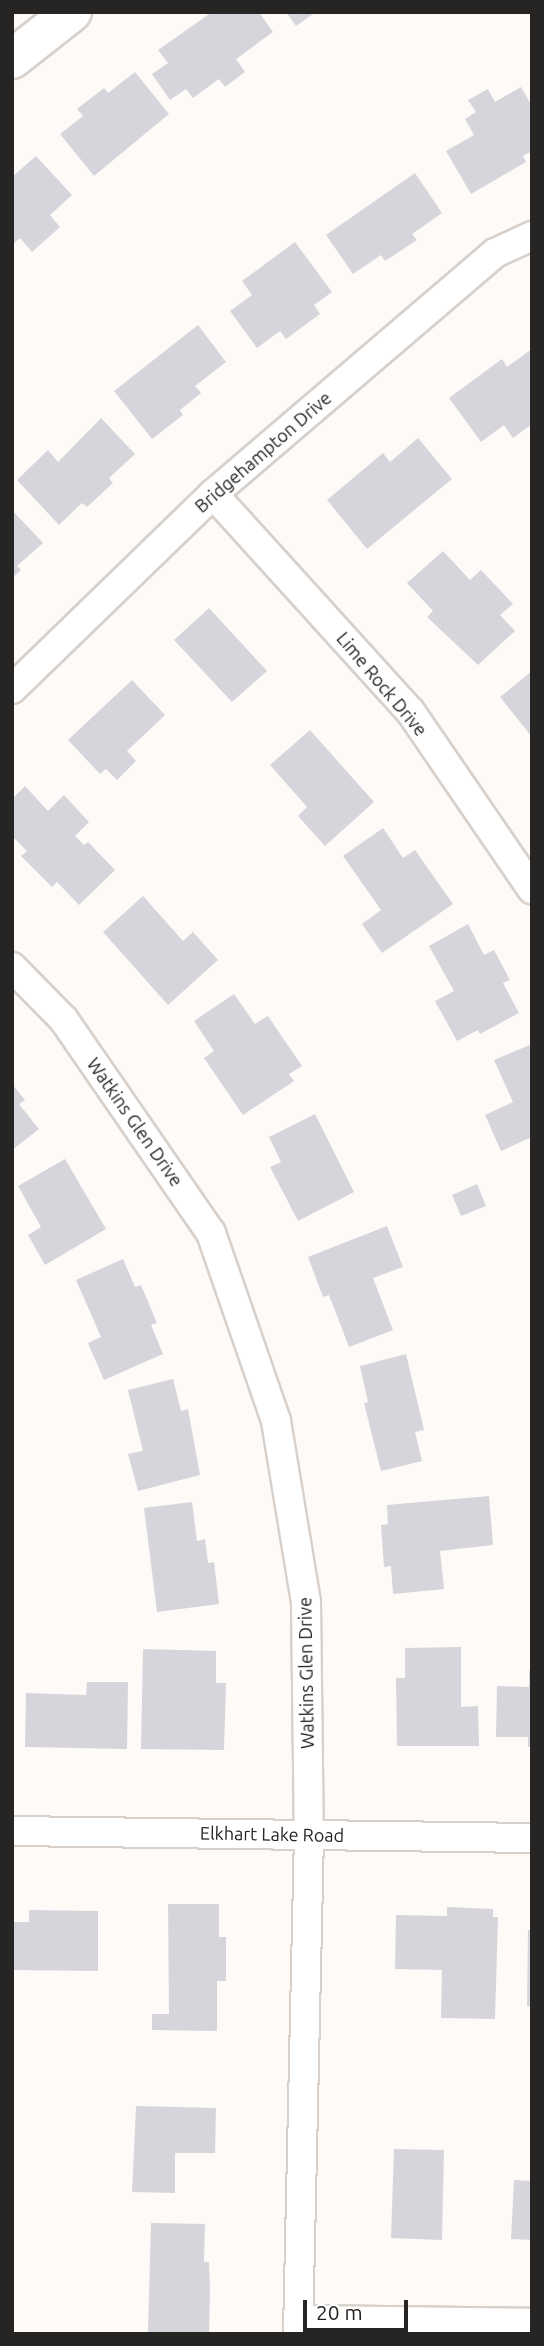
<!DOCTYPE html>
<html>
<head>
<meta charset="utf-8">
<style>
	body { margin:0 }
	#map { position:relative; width:544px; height:2346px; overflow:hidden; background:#fefaf7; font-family:Ubuntu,sans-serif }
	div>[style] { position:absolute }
	.building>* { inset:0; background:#d7d5dc }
	.roads { filter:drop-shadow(2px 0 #d7d0cb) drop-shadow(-2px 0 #d7d0cb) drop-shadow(0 2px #d7d0cb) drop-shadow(0 -2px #d7d0cb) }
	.street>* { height:28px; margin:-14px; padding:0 14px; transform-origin:14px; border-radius:14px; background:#fff }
	.secondary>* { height:38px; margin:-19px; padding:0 19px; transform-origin:19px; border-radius:19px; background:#fff }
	span { translate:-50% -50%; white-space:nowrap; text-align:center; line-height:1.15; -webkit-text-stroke:5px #fff; paint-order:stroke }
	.street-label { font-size:18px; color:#272523 }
	.frame { position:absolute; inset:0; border:14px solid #272523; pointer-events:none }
	.scale { position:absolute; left:303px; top:2300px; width:105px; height:32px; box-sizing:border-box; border:4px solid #272523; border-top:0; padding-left:9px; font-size:21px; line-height:24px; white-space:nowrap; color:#272523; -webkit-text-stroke:5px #fff; paint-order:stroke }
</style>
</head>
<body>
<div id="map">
	<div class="building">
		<div style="clip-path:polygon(212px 12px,259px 12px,273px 32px,236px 59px,245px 72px,225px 87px,219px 79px,193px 98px,186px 89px,170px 100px,152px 74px,168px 63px,158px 50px)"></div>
		<div style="clip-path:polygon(286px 12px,316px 12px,296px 26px)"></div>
		<div style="clip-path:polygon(135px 72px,169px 114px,94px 176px,60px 134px,83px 116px,77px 109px,104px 88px,108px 93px)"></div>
		<div style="clip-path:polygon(521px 87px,532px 106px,532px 151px,523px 156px,526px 162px,471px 194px,446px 151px,474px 135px,465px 119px,476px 112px,468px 100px,488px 89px,495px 102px)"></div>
		<div style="clip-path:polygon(36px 156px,72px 195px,50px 215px,60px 227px,32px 252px,20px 238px,12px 245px,12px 177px)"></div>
		<div style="clip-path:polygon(415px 173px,442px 213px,412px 234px,417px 240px,385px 261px,381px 255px,353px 274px,326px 235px)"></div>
		<div style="clip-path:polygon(295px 242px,332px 292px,314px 305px,320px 314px,286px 339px,280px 331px,257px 348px,230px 311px,252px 295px,242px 281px)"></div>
		<div style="clip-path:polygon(198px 325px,226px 362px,195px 386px,201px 393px,180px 410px,183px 415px,152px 439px,114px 391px)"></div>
		<div style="clip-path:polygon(532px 349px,532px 424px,513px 438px,504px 425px,481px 442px,449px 398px,502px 359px,507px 367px)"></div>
		<div style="clip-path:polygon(101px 418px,135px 454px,109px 478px,113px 483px,87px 507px,82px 503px,59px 525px,17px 480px,48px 450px,58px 462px)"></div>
		<div style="clip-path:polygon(418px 438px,452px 479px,367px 549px,327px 500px,383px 453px,390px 462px)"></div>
		<div style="clip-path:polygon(12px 510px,43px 543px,17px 566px,21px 570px,12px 578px)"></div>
		<div style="clip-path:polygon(443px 551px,470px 580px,481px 570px,513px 604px,500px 615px,515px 631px,478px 665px,427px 617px,433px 611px,407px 583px)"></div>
		<div style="clip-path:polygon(209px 608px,267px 671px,232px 702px,174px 640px)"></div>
		<div style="clip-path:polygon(532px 671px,532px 737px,500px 697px)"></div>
		<div style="clip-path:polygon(132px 680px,165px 715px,127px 751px,136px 761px,117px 780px,106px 769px,100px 774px,68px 740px)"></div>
		<div style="clip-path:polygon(310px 730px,374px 802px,325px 846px,298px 816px,307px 807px,270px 765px)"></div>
		<div style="clip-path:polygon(25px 786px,48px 811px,64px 795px,89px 822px,75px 836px,84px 845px,88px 842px,115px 870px,79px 905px,57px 882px,52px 887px,21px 856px,27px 851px,12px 836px,12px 799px)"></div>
		<div style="clip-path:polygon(383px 828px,403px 858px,415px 850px,453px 904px,382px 953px,362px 924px,381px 910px,343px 856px)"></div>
		<div style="clip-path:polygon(143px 896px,183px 941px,193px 932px,218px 960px,168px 1005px,103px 932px)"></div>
		<div style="clip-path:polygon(468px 924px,484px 955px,494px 950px,510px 980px,503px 983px,519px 1013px,480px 1034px,478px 1030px,457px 1041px,435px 1001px,454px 991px,429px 946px)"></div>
		<div style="clip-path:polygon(234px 994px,255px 1024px,268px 1016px,302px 1066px,289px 1074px,294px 1081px,243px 1115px,204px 1058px,214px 1051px,194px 1021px)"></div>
		<div style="clip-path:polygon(532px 1044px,532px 1137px,501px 1151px,485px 1115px,513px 1102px,494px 1060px)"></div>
		<div style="clip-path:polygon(12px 1084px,25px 1100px,19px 1104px,39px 1129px,12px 1150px)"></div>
		<div style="clip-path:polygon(315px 1114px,354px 1192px,298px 1221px,270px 1167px,281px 1162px,269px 1137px)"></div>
		<div style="clip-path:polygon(65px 1159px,106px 1229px,45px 1265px,28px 1235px,41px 1227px,18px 1186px)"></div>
		<div style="clip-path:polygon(477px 1184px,486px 1206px,461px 1216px,452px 1195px)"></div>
		<div style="clip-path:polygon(387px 1226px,403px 1267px,373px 1278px,393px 1330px,349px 1347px,329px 1295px,323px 1297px,308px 1257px)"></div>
		<div style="clip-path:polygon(123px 1259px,135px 1287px,141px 1285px,157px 1323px,151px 1325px,163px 1354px,104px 1380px,88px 1343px,101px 1337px,76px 1280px)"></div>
		<div style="clip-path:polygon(406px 1354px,424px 1430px,415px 1432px,422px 1461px,381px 1471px,364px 1403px,368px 1402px,360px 1366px)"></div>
		<div style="clip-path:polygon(173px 1379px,181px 1411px,188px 1409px,200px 1475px,138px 1491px,128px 1454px,143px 1451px,128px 1390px)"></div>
		<div style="clip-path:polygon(489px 1496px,493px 1545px,440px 1551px,444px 1589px,393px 1594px,391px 1566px,384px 1567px,381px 1525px,388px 1524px,387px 1505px)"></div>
		<div style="clip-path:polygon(192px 1502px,197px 1541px,205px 1539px,208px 1563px,214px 1562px,219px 1604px,157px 1612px,144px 1508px)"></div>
		<div style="clip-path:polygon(461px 1647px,461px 1707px,478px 1706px,479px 1746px,397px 1746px,396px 1678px,405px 1678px,405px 1648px)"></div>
		<div style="clip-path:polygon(143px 1649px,216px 1651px,216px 1683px,226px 1683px,224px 1750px,141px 1749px)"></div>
		<div style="clip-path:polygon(529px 1671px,532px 1671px,532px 1747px,528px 1747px,528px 1737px,496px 1737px,497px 1686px,529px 1687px)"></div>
		<div style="clip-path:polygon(87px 1682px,128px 1682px,127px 1749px,25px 1747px,26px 1693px,86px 1695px)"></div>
		<div style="clip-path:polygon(168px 1904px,219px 1904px,219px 1937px,226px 1937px,226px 1981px,217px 1981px,217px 2031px,152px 2030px,152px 2014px,169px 2014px)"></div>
		<div style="clip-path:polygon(447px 1907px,493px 1909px,493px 1917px,498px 1917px,495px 2019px,441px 2018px,442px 1970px,395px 1969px,396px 1915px,447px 1916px)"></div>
		<div style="clip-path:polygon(29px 1910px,98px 1911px,98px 1971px,12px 1970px,12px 1922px,29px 1922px)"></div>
		<div style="clip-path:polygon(528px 1930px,532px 1930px,532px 2007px,527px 2006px)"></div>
		<div style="clip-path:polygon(136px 2106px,216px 2108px,215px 2153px,175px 2153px,175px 2193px,132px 2192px)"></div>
		<div style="clip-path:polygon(394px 2149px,444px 2150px,442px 2240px,391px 2238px)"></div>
		<div style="clip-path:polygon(514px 2180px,532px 2181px,532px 2240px,511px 2239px)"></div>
		<div style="clip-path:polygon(151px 2223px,205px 2224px,204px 2262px,209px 2262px,210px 2291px,209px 2334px,148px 2332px)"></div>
	</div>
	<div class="roads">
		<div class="street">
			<div style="left:213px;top:494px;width:293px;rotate:47.8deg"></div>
			<div style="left:410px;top:711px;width:216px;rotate:55.6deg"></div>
			<div style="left:12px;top:689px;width:280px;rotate:-44.1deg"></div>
			<div style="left:213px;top:494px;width:371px;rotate:-40.5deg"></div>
			<div style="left:495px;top:253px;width:41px;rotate:-24.7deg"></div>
			<div style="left:12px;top:967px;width:74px;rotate:45.5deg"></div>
			<div style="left:64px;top:1020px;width:259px;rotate:55.4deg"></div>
			<div style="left:211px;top:1233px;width:199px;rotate:70.9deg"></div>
			<div style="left:276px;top:1421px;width:183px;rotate:80.6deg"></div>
			<div style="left:306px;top:1602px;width:232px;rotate:89.3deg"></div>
			<div style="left:309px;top:1834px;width:500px;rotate:91.26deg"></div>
			<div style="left:12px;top:1831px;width:520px;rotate:0.77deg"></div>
			<div style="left:298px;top:2320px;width:234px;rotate:0.7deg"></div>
		</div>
		<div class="secondary">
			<div style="left:12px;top:59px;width:76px;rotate:-38.1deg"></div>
		</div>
	</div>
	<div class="street-label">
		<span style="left:263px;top:452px;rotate:-41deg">Bridgehampton Drive</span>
		<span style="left:382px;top:684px;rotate:50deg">Lime Rock Drive</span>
		<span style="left:135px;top:1122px;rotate:55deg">Watkins Glen Drive</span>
		<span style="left:306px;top:1673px;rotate:-91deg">Watkins Glen Drive</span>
		<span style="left:272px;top:1834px;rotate:1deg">Elkhart Lake Road</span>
	</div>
	<div class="frame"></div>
	<div class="scale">20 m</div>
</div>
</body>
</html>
